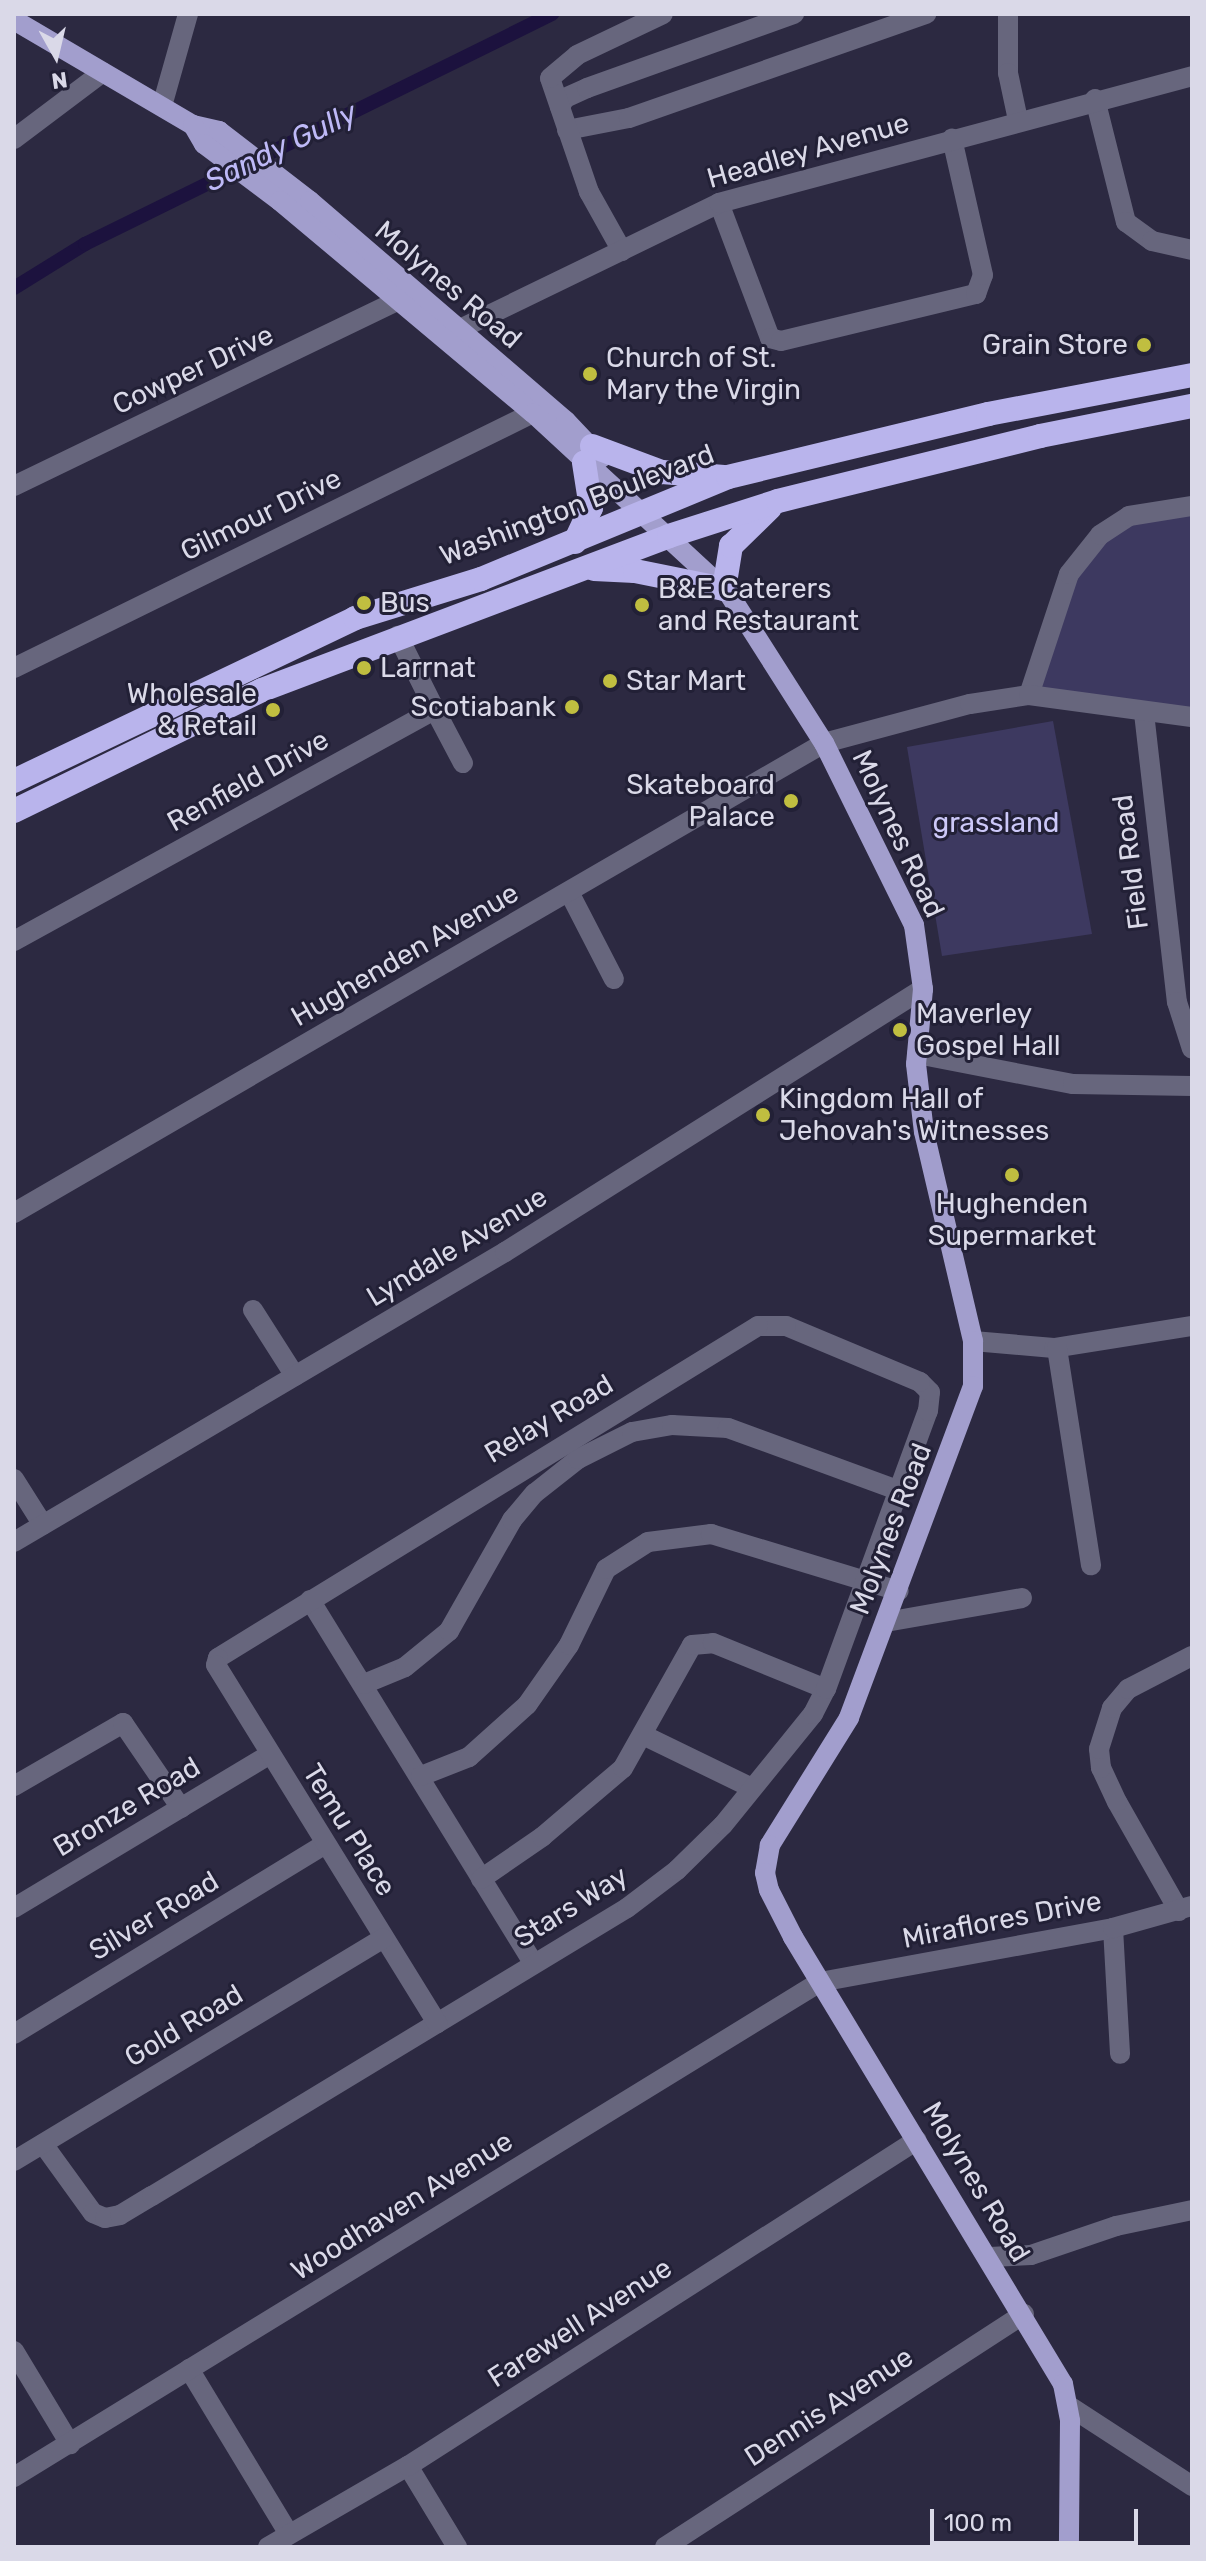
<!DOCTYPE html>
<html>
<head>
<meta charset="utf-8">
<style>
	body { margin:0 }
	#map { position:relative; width:1206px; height:2561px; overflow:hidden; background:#2c2941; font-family:Rubik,sans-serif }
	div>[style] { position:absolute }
	.green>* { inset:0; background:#3d3960 }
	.canal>* { height:14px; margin:-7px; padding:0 7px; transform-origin:7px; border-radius:7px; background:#1c123e }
	.minor>* { height:20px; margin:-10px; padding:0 10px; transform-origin:10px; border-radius:10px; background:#67667d }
	.major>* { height:20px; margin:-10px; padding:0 10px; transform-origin:10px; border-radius:10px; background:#a29ecd }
	.highway>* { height:24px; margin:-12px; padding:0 12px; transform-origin:12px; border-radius:12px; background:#b9b4ec }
	.dots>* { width:22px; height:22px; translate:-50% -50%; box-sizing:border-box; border:4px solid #222036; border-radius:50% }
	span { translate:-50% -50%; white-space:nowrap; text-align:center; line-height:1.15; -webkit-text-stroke:6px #222036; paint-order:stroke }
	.street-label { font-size:28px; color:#dad9e8 }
	.poi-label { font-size:28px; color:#dad9e8 }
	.right { translate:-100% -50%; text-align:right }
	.left { translate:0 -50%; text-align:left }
	.park-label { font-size:28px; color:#ccc8f8 }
	.water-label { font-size:30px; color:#beb9f7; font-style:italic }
	.frame { position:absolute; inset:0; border:16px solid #dad9e8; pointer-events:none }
	.north { position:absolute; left:16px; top:16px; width:80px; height:80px; -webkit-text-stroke:6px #222036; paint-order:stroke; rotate:172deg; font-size:22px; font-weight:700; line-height:32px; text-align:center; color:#dad9e8 }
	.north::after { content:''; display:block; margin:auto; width:28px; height:36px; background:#dad9e8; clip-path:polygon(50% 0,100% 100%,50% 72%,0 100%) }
	.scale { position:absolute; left:930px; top:2509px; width:208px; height:36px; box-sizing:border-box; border:4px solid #dad9e8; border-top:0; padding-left:10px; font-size:24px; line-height:28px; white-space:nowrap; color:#dad9e8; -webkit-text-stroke:6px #222036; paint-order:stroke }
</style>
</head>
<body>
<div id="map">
	<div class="green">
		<div style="clip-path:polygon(1192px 506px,1192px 717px,1029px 695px,1069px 574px,1100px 535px)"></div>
		<div style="clip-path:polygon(1053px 721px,1092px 934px,942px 956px,907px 747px)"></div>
	</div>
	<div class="canal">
		<div style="left:14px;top:288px;width:84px;rotate:-31.8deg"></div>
		<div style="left:85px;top:244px;width:521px;rotate:-26.22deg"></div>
	</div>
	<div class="minor">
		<div style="left:1008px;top:14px;width:59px;rotate:90deg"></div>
		<div style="left:1008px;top:73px;width:48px;rotate:78deg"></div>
		<div style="left:1095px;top:99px;width:127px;rotate:75.9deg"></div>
		<div style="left:1126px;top:222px;width:32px;rotate:36deg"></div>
		<div style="left:1152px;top:241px;width:41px;rotate:12.7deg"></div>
		<div style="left:162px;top:106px;width:96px;rotate:-74.2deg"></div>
		<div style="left:560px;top:107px;width:10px;rotate:-61deg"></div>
		<div style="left:565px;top:98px;width:24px;rotate:-24deg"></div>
		<div style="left:587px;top:88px;width:220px;rotate:-19.7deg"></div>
		<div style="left:567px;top:130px;width:63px;rotate:-11deg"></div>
		<div style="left:629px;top:118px;width:315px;rotate:-19.3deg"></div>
		<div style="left:14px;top:139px;width:111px;rotate:-37deg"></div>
		<div style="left:719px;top:203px;width:144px;rotate:69.3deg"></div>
		<div style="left:770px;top:338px;width:11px;rotate:15deg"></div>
		<div style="left:781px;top:341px;width:201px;rotate:-13.6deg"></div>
		<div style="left:976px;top:294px;width:20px;rotate:-70deg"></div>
		<div style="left:983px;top:275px;width:140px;rotate:-102.8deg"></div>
		<div style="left:622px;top:251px;width:68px;rotate:-119.2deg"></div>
		<div style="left:589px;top:192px;width:120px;rotate:-108.9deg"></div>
		<div style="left:550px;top:78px;width:35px;rotate:-40deg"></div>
		<div style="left:577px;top:55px;width:95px;rotate:-25.5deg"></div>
		<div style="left:458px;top:330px;width:290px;rotate:-25.9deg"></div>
		<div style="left:719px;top:203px;width:490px;rotate:-15deg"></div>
		<div style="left:14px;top:486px;width:423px;rotate:-25.8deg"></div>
		<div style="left:14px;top:668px;width:578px;rotate:-26.17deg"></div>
		<div style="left:1029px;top:695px;width:127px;rotate:-71.7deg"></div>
		<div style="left:1069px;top:574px;width:50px;rotate:-51.5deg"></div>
		<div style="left:1100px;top:535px;width:35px;rotate:-33deg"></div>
		<div style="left:1129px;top:516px;width:64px;rotate:-9deg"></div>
		<div style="left:435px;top:710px;width:60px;rotate:62.2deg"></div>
		<div style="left:1144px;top:713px;width:291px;rotate:83.5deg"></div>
		<div style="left:1177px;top:1002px;width:49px;rotate:72.3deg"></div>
		<div style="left:569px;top:892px;width:98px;rotate:62.7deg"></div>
		<div style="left:14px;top:941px;width:480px;rotate:-28.8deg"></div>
		<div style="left:435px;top:710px;width:83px;rotate:-116.6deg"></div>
		<div style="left:917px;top:1054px;width:159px;rotate:10.9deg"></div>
		<div style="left:1073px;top:1084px;width:119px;rotate:1deg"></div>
		<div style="left:14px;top:1213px;width:936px;rotate:-30.12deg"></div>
		<div style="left:824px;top:743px;width:151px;rotate:-15deg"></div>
		<div style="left:970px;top:704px;width:60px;rotate:-8.7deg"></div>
		<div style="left:1029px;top:695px;width:164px;rotate:7.7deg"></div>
		<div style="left:253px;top:1310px;width:78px;rotate:57.5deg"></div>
		<div style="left:973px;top:1341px;width:81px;rotate:4.9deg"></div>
		<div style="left:1054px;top:1348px;width:140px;rotate:-9.1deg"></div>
		<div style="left:1057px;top:1348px;width:220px;rotate:81.1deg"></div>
		<div style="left:14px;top:1479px;width:54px;rotate:57.8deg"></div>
		<div style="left:14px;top:1542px;width:570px;rotate:-30.57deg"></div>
		<div style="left:505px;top:1252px;width:494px;rotate:-32.2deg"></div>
		<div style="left:310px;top:1600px;width:427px;rotate:58.4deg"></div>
		<div style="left:886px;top:1622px;width:138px;rotate:-10deg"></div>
		<div style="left:364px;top:1684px;width:44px;rotate:-22.5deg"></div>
		<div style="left:405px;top:1667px;width:57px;rotate:-39.3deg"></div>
		<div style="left:449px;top:1631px;width:128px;rotate:-60.4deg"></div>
		<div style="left:512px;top:1520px;width:35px;rotate:-50deg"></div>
		<div style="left:535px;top:1493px;width:55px;rotate:-38.3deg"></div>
		<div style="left:578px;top:1459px;width:60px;rotate:-26.6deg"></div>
		<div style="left:632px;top:1432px;width:41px;rotate:-9.9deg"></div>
		<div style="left:672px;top:1425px;width:56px;rotate:3.1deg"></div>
		<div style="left:728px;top:1428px;width:180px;rotate:20.1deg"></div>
		<div style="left:645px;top:1736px;width:119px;rotate:25.9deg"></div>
		<div style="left:421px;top:1776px;width:52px;rotate:-21.6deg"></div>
		<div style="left:469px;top:1757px;width:78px;rotate:-41.9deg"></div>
		<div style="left:527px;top:1705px;width:73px;rotate:-55deg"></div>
		<div style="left:569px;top:1645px;width:85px;rotate:-64deg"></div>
		<div style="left:606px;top:1569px;width:50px;rotate:-32.7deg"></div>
		<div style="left:648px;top:1542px;width:64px;rotate:-7.2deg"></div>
		<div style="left:711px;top:1534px;width:196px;rotate:16.9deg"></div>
		<div style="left:14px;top:1786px;width:126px;rotate:-30deg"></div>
		<div style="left:123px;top:1723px;width:103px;rotate:55.7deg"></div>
		<div style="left:481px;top:1879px;width:74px;rotate:-34.5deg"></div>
		<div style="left:542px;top:1837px;width:106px;rotate:-40.4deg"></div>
		<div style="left:623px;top:1768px;width:141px;rotate:-60.7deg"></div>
		<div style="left:692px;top:1645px;width:21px;rotate:-5deg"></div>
		<div style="left:713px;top:1643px;width:122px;rotate:22.2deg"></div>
		<div style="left:14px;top:1908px;width:299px;rotate:-31deg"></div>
		<div style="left:1179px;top:1911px;width:125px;rotate:-119.6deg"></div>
		<div style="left:1117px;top:1802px;width:38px;rotate:-115deg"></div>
		<div style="left:1101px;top:1768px;width:19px;rotate:-96deg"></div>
		<div style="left:1099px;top:1749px;width:43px;rotate:-72.4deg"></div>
		<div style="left:1112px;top:1708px;width:25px;rotate:-50deg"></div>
		<div style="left:1128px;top:1689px;width:72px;rotate:-27.3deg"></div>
		<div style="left:1113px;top:1928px;width:126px;rotate:86.8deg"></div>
		<div style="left:14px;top:2034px;width:363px;rotate:-31.4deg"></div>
		<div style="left:43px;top:2144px;width:85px;rotate:54.1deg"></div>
		<div style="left:93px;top:2213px;width:13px;rotate:23deg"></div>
		<div style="left:105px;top:2218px;width:15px;rotate:-11deg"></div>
		<div style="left:120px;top:2215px;width:37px;rotate:-31deg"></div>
		<div style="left:152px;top:2196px;width:555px;rotate:-31.23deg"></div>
		<div style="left:627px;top:1908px;width:63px;rotate:-37.2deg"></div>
		<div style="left:677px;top:1870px;width:64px;rotate:-44.4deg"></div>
		<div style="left:723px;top:1825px;width:143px;rotate:-51deg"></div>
		<div style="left:813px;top:1714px;width:28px;rotate:-63deg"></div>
		<div style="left:826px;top:1689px;width:296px;rotate:-69.9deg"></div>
		<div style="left:928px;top:1411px;width:19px;rotate:-84deg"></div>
		<div style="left:930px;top:1392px;width:14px;rotate:-135deg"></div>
		<div style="left:920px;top:1382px;width:145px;rotate:-157.3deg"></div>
		<div style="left:786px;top:1326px;width:28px;rotate:180deg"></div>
		<div style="left:758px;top:1326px;width:634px;rotate:148.42deg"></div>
		<div style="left:218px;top:1658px;width:7px;rotate:106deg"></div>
		<div style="left:216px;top:1665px;width:421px;rotate:58.3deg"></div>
		<div style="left:14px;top:2161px;width:431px;rotate:-31.1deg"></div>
		<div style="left:990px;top:2257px;width:41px;rotate:-2.8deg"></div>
		<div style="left:1031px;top:2255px;width:90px;rotate:-18.8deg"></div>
		<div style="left:1116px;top:2226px;width:78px;rotate:-11.9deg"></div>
		<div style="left:14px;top:2351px;width:109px;rotate:58.9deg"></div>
		<div style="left:189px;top:2369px;width:193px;rotate:58.8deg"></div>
		<div style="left:1069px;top:2406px;width:147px;rotate:33deg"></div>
		<div style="left:408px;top:2466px;width:95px;rotate:58.8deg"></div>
		<div style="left:14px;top:2477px;width:946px;rotate:-31.56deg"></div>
		<div style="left:820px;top:1982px;width:298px;rotate:-10.4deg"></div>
		<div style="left:1113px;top:1928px;width:82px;rotate:-15.6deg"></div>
		<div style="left:268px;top:2547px;width:162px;rotate:-30.1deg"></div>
		<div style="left:408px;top:2466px;width:604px;rotate:-32.64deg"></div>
		<div style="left:665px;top:2547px;width:428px;rotate:-33deg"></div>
	</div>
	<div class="major">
		<div style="left:14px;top:20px;width:208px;rotate:30.4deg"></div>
		<div style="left:193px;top:125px;width:27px;rotate:13deg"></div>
		<div style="left:219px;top:131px;width:115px;rotate:37.6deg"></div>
		<div style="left:310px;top:201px;width:338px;rotate:40.7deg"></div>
		<div style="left:566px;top:421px;width:51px;rotate:46.6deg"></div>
		<div style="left:193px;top:125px;width:22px;rotate:60deg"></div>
		<div style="left:204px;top:144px;width:95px;rotate:36.9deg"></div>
		<div style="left:280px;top:201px;width:330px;rotate:40deg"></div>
		<div style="left:533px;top:413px;width:267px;rotate:42.7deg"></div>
		<div style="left:729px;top:594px;width:177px;rotate:57.5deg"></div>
		<div style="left:824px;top:743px;width:203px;rotate:63.7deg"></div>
		<div style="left:914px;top:925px;width:65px;rotate:82deg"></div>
		<div style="left:923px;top:989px;width:75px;rotate:95.3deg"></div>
		<div style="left:916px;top:1064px;width:68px;rotate:83.3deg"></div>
		<div style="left:924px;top:1132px;width:215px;rotate:76.8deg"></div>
		<div style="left:973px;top:1341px;width:45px;rotate:90deg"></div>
		<div style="left:973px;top:1386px;width:354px;rotate:110.5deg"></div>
		<div style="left:849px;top:1718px;width:150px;rotate:121.9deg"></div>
		<div style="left:770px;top:1845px;width:28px;rotate:100deg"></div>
		<div style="left:765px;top:1873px;width:17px;rotate:77deg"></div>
		<div style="left:769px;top:1890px;width:53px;rotate:62.9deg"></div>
		<div style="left:793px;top:1937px;width:522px;rotate:58.87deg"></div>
		<div style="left:1063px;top:2384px;width:38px;rotate:79deg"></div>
		<div style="left:1070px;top:2421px;width:126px;rotate:90.5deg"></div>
	</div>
	<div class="highway">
		<div style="left:592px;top:446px;width:75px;rotate:20.4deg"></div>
		<div style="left:662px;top:472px;width:62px;rotate:4.6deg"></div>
		<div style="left:575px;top:542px;width:38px;rotate:-65deg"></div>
		<div style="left:591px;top:508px;width:46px;rotate:-98.8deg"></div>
		<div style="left:594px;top:569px;width:41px;rotate:2.8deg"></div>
		<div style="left:635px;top:571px;width:91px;rotate:11.4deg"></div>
		<div style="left:724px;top:589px;width:44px;rotate:-80.8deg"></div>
		<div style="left:731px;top:546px;width:54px;rotate:-44.3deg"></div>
		<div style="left:14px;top:781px;width:378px;rotate:-25.5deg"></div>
		<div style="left:355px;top:618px;width:132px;rotate:-17.2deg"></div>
		<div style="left:481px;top:579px;width:267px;rotate:-22.4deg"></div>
		<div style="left:728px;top:477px;width:268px;rotate:-13.6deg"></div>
		<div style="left:988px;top:414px;width:208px;rotate:-10.8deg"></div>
		<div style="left:14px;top:811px;width:276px;rotate:-26deg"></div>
		<div style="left:262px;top:690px;width:435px;rotate:-20.7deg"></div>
		<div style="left:669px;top:536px;width:114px;rotate:-17.8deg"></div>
		<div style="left:778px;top:501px;width:270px;rotate:-13.9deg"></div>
		<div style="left:1040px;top:436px;width:155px;rotate:-11.2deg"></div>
	</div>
	<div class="dots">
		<div style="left:1144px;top:345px;background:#c0be40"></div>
		<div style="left:590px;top:374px;background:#c0be40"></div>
		<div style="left:364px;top:603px;background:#c0be40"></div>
		<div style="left:642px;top:605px;background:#c0be40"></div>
		<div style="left:364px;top:668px;background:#c0be40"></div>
		<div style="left:610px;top:681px;background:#c0be40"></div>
		<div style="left:572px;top:707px;background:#c0be40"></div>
		<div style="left:273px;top:710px;background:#c0be40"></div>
		<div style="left:791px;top:801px;background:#c0be40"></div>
		<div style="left:900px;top:1030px;background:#c0be40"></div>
		<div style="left:763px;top:1115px;background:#c0be40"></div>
		<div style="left:1012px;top:1175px;background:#c0be40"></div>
	</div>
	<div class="street-label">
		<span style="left:808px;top:151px;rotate:-16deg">Headley Avenue</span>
		<span style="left:448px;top:285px;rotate:40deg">Molynes Road</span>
		<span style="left:193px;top:370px;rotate:-25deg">Cowper Drive</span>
		<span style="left:577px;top:505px;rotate:-21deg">Washington Boulevard</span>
		<span style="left:261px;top:515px;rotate:-26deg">Gilmour Drive</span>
		<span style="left:248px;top:781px;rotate:-29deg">Renfield Drive</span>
		<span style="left:898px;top:834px;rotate:65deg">Molynes Road</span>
		<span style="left:1131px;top:862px;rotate:-97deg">Field Road</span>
		<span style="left:405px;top:955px;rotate:-30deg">Hughenden Avenue</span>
		<span style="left:457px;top:1247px;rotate:-31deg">Lyndale Avenue</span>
		<span style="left:549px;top:1419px;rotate:-31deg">Relay Road</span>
		<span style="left:891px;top:1529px;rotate:-69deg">Molynes Road</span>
		<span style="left:127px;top:1807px;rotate:-31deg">Bronze Road</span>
		<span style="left:349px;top:1830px;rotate:58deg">Temu Place</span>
		<span style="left:571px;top:1907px;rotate:-32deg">Stars Way</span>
		<span style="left:154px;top:1916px;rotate:-31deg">Silver Road</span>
		<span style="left:1002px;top:1920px;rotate:-11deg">Miraflores Drive</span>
		<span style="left:184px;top:2026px;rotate:-31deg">Gold Road</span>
		<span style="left:976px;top:2182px;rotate:59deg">Molynes Road</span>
		<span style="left:402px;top:2206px;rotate:-32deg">Woodhaven Avenue</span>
		<span style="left:580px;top:2323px;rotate:-33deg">Farewell Avenue</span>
		<span style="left:829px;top:2407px;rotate:-33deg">Dennis Avenue</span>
	</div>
	<div class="poi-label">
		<span class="right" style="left:1128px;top:345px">Grain Store</span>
		<span class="left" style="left:606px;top:374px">Church of St.<br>Mary the Virgin</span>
		<span class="left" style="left:658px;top:605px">B&amp;E Caterers<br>and Restaurant</span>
		<span class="left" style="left:380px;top:603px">Bus</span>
		<span class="left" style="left:380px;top:668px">Larrnat</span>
		<span class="left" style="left:626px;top:681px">Star Mart</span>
		<span class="right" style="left:257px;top:710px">Wholesale<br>&amp; Retail</span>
		<span class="right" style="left:556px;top:707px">Scotiabank</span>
		<span class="right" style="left:775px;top:801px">Skateboard<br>Palace</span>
		<span class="left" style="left:916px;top:1030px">Maverley<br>Gospel Hall</span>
		<span class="left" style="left:779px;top:1115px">Kingdom Hall of<br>Jehovah's Witnesses</span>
		<span style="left:1012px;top:1220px">Hughenden<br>Supermarket</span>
	</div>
	<div class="park-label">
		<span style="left:996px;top:823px">grassland</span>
	</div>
	<div class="water-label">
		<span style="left:281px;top:147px;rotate:-26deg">Sandy Gully</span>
	</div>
	<div class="frame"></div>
	<div class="north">N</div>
	<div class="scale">100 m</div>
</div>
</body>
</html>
